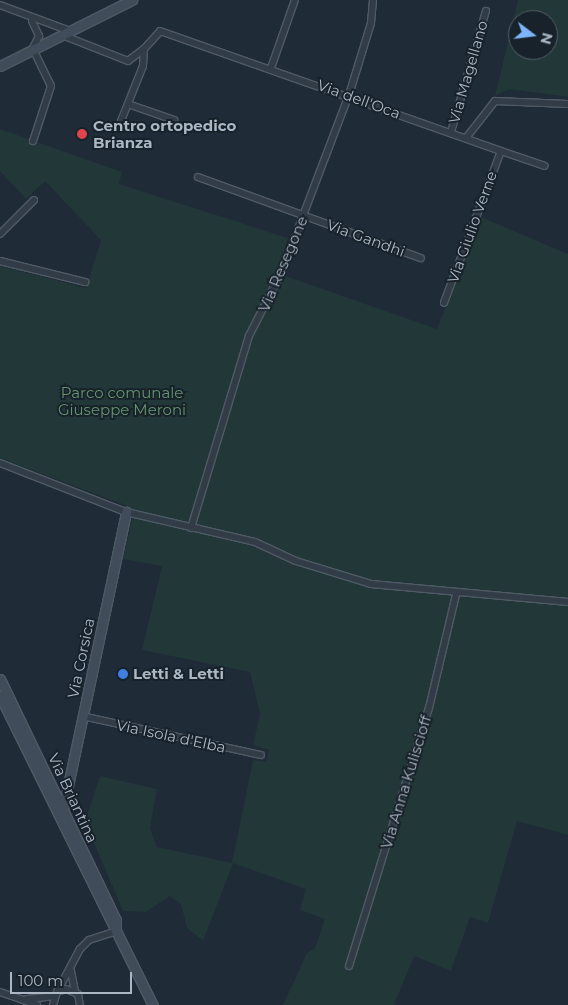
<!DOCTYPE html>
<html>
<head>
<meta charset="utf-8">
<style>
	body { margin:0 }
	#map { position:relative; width:568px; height:1005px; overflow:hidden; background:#1f2b37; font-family:Montserrat,sans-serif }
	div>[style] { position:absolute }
	.green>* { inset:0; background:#213738 }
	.roads { filter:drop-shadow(1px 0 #505a65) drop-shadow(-1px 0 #505a65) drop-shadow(0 1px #505a65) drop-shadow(0 -1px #505a65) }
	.street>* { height:6px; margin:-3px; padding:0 3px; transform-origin:3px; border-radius:3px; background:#323c47 }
	.secondary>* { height:9px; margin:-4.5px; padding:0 4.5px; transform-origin:4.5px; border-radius:4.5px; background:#404c5a }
	.dots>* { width:14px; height:14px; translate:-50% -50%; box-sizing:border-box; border:2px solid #18222b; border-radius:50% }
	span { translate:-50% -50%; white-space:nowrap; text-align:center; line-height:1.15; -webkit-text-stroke:4px #18222b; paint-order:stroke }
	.street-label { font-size:15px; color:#acb7c4 }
	.poi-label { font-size:15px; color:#acb7c4; font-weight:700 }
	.left { translate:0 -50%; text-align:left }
	.park-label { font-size:15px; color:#64956c }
	.north { position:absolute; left:508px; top:10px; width:50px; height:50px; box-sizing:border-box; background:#18222b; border:1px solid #535e68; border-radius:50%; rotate:105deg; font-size:14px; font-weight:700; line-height:20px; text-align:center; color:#acb7c4 }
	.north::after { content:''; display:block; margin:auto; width:18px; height:22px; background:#7cb5fa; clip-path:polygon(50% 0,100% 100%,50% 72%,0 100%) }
	.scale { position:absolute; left:10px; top:972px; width:122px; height:22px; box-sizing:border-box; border:2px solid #acb7c4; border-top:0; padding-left:6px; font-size:15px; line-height:18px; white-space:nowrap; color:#acb7c4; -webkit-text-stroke:4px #18222b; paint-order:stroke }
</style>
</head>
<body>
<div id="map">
	<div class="green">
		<div style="clip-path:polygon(evenodd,518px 0,568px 0,568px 97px,509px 89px,495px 96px,518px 0,518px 20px,548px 20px,548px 50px,518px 50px,518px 20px)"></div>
		<div style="clip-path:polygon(0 129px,122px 172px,119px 184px,288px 238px,277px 273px,437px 329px,481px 217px,568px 254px,568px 835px,517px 821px,488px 923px,470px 917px,451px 971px,414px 956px,394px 1005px,283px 1005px,307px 953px,315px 948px,325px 919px,300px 910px,306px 889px,233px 863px,203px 941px,187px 928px,181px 904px,170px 896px,146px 912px,123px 911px,85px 822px,100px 776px,157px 789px,150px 828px,157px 847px,232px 863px,253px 760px,266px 762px,269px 750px,253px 745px,260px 714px,250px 672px,142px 650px,162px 566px,123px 559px,133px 515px,125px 505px,0 458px,0 266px,86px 288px,101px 240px,45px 181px,26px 199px,0 171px)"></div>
	</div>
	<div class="roads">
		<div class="street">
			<div style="left:0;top:5px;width:75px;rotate:20.4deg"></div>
			<div style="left:32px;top:21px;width:17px;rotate:65deg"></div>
			<div style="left:39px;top:36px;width:13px;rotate:117deg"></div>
			<div style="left:62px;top:35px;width:71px;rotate:21.5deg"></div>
			<div style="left:128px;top:61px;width:20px;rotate:-37deg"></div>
			<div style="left:33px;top:49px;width:41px;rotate:64.1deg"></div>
			<div style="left:51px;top:86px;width:58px;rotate:108.1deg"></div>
			<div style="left:271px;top:68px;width:72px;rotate:-70.6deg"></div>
			<div style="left:128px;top:104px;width:49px;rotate:19.2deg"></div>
			<div style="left:121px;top:121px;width:59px;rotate:-68.2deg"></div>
			<div style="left:143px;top:66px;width:17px;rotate:-87deg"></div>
			<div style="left:144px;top:49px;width:24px;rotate:-48deg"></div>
			<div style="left:160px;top:31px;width:361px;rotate:19.4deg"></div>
			<div style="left:501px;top:151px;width:162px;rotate:110.6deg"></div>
			<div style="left:451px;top:132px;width:126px;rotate:-73.9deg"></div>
			<div style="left:466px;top:138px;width:47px;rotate:-51.9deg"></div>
			<div style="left:495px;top:101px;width:73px;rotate:2.4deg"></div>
			<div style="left:501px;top:151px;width:46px;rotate:18.8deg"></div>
			<div style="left:198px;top:177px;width:237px;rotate:20deg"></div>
			<div style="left:0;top:234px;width:48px;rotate:-45deg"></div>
			<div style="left:0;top:261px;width:88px;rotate:13.9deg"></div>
			<div style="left:0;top:463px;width:135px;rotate:21.3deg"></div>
			<div style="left:126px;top:512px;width:132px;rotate:13.1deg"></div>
			<div style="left:255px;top:542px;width:45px;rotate:24.9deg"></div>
			<div style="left:296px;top:561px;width:78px;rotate:17deg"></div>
			<div style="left:371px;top:584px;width:198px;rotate:5.2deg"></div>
			<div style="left:191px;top:528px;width:201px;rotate:-73.2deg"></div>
			<div style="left:249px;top:336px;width:73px;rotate:-63.1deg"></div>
			<div style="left:282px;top:271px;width:188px;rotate:-69.2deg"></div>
			<div style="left:349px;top:95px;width:75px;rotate:-73deg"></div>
			<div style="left:371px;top:23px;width:23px;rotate:-85deg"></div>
			<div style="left:82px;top:716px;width:183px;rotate:12.3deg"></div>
			<div style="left:349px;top:966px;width:270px;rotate:-72.8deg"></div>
			<div style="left:429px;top:708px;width:116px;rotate:-76.6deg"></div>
			<div style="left:71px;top:971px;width:20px;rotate:79deg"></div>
			<div style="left:0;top:992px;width:39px;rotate:19deg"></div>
			<div style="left:57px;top:992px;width:49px;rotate:-61.9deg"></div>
			<div style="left:80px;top:949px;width:13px;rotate:-45deg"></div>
			<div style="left:89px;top:940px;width:28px;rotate:-18deg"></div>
			<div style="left:27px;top:999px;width:27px;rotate:-6deg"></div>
			<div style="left:53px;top:1005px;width:14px;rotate:-73deg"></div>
			<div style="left:57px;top:992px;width:9px;rotate:-18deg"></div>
			<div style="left:66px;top:989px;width:13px;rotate:23deg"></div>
			<div style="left:78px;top:994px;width:11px;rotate:80deg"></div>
		</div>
		<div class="secondary">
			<div style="left:0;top:66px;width:148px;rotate:-26.6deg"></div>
			<div style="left:0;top:679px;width:267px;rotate:64.3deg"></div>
			<div style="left:116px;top:920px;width:11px;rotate:90deg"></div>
			<div style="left:0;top:696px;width:345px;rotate:63.7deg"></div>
			<div style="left:63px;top:809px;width:304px;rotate:-78deg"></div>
		</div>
	</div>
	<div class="dots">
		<div style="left:82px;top:134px;background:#e0444e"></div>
		<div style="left:123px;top:674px;background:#3f7fe0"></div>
	</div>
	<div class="street-label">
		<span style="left:468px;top:72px;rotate:-74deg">Via Magellano</span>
		<span style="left:359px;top:99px;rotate:20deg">Via dell'Oca</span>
		<span style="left:472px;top:227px;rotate:-70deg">Via Giulio Verne</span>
		<span style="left:366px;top:238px;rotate:20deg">Via Gandhi</span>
		<span style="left:283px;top:264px;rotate:-67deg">Via Resegone</span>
		<span style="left:81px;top:658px;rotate:-78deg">Via Corsica</span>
		<span style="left:171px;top:736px;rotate:12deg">Via Isola d'Elba</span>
		<span style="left:406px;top:782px;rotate:-73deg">Via Anna Kuliscioff</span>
		<span style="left:73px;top:798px;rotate:65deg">Via Briantina</span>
	</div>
	<div class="poi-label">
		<span class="left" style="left:93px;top:134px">Centro ortopedico<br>Brianza</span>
		<span class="left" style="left:133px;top:674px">Letti &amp; Letti</span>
	</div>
	<div class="park-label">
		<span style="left:122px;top:401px">Parco comunale<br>Giuseppe Meroni</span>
	</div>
	<div class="north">N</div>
	<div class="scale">100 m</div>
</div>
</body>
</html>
